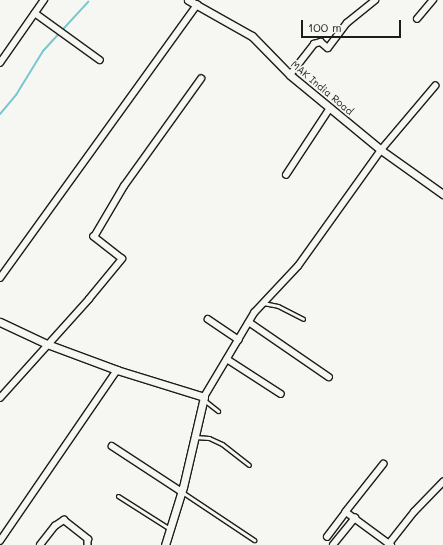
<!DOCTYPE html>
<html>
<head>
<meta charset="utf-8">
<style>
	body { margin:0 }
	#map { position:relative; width:443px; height:545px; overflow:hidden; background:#f6f6f2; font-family:Mali,sans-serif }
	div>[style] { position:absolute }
	.stream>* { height:2px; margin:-1px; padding:0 1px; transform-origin:1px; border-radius:1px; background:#77c8ce }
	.roads { filter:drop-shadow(1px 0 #1c1c1c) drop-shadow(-1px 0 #1c1c1c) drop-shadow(0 1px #1c1c1c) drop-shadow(0 -1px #1c1c1c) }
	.service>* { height:3px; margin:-1.5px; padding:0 1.5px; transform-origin:1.5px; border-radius:1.5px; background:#f6f6f2 }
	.minor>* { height:5.5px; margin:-2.75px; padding:0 2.75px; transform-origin:2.75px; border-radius:2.75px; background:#f6f6f2 }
	.tertiary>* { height:7px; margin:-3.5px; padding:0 3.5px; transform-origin:3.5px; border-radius:3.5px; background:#f6f6f2 }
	span { translate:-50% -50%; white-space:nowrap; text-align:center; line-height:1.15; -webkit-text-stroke:3.5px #f6f6f2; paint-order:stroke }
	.street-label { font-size:10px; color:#1c1c1c }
	.scale { position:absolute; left:301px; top:20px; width:100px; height:18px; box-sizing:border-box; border:2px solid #1c1c1c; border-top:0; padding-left:5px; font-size:12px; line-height:14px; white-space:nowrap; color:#1c1c1c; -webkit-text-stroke:3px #f6f6f2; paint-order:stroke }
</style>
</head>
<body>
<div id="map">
	<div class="stream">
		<div style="left:0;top:114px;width:25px;rotate:-50deg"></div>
		<div style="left:16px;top:95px;width:52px;rotate:-58.5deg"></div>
		<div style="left:43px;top:51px;width:67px;rotate:-47.4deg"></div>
	</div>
	<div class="roads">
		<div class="service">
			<div style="left:263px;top:303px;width:15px;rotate:11deg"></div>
			<div style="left:278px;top:306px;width:28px;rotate:27deg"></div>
			<div style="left:204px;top:400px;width:18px;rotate:38deg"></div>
			<div style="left:195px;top:437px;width:14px;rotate:4deg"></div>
			<div style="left:209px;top:438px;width:14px;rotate:25deg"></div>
			<div style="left:222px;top:444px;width:34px;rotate:38deg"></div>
			<div style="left:182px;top:492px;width:87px;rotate:33.7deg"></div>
			<div style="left:118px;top:496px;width:62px;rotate:32.4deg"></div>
		</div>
		<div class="minor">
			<div style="left:35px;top:13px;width:80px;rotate:35.9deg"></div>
			<div style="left:417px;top:19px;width:25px;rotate:-50deg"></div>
			<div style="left:0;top:63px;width:77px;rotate:-55.1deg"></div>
			<div style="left:290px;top:75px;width:39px;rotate:-52deg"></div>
			<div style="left:314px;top:44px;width:7px;rotate:-16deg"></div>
			<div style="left:321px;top:42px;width:9px;rotate:41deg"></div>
			<div style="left:328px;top:48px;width:31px;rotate:-53deg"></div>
			<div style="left:347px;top:23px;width:36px;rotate:-39deg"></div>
			<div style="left:286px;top:175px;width:80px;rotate:-56.7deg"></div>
			<div style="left:0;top:278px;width:337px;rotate:-54.2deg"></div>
			<div style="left:208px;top:319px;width:37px;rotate:34deg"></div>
			<div style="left:249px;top:322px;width:97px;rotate:34.5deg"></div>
			<div style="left:227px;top:359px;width:64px;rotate:32.9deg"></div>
			<div style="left:204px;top:397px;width:98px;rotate:-59.2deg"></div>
			<div style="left:254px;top:313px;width:64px;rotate:-46.9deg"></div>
			<div style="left:298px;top:266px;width:143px;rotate:-54.4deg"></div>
			<div style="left:381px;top:150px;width:84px;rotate:-49.8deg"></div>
			<div style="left:0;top:398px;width:133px;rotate:-48deg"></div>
			<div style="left:89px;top:299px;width:52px;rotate:-50.5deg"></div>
			<div style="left:122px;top:259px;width:36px;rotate:-142deg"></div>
			<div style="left:94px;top:237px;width:59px;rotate:-59.5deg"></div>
			<div style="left:124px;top:186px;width:132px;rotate:-54.3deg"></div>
			<div style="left:112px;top:446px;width:84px;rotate:33.3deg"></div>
			<div style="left:384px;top:464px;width:61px;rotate:128.4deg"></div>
			<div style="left:346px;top:512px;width:56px;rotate:36.3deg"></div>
			<div style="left:327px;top:537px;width:31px;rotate:-53deg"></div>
			<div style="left:0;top:541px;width:207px;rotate:-55.6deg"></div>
			<div style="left:40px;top:545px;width:24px;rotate:-52deg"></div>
			<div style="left:55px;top:526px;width:11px;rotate:-34deg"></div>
			<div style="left:64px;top:520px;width:31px;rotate:38deg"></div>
			<div style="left:88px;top:539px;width:6px;rotate:90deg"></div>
			<div style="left:333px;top:545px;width:35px;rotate:-51deg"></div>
			<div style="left:388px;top:545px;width:42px;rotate:-51.8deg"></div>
			<div style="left:414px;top:512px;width:42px;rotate:-46deg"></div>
		</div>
		<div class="tertiary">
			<div style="left:188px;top:0;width:73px;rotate:29.4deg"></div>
			<div style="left:252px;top:36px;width:54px;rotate:45.7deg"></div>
			<div style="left:290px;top:75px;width:118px;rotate:39.5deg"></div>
			<div style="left:381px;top:150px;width:76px;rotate:35.4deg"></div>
			<div style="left:0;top:322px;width:52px;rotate:25.1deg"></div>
			<div style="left:47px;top:344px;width:75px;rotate:20.4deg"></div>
			<div style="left:117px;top:370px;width:91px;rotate:17.2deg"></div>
			<div style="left:204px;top:397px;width:92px;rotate:103.1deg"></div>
			<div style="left:183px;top:487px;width:61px;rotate:107.2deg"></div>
		</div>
	</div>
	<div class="street-label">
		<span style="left:322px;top:88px;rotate:40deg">MAK India Road</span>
	</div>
	<div class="scale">100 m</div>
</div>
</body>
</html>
